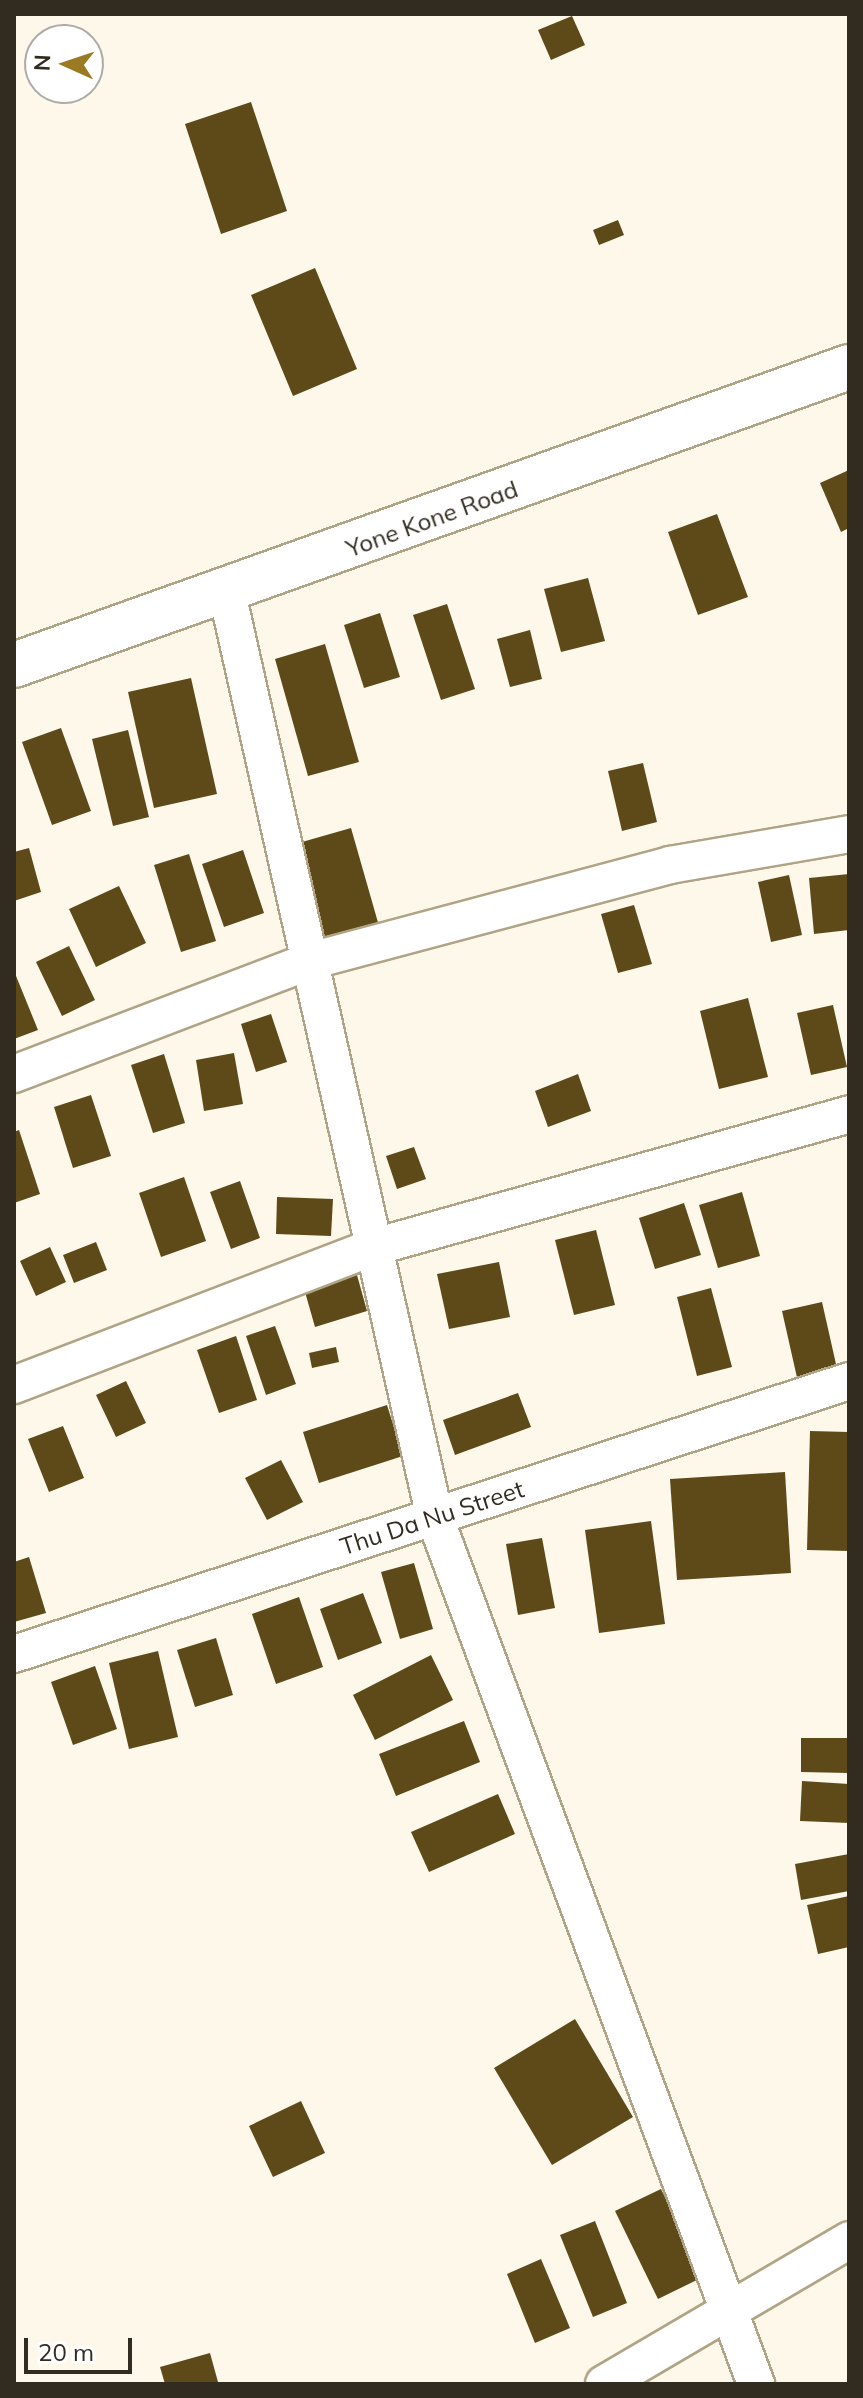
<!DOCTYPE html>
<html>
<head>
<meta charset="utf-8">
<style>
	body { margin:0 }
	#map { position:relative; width:863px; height:2398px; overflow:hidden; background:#fef8eb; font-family:Mulish,sans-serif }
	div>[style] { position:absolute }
	.building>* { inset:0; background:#5d4a18 }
	.roads { filter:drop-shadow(2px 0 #b1a385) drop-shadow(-2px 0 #b1a385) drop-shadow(0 2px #b1a385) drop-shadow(0 -2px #b1a385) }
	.street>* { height:36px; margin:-18px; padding:0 18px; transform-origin:18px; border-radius:18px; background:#fff }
	.secondary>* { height:44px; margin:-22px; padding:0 22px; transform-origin:22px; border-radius:22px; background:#fff }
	span { translate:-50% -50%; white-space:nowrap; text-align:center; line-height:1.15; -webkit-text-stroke:8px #fff; paint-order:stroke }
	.street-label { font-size:24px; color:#322c20 }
	.frame { position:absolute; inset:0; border:16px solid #322c20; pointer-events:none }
	.north { position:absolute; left:24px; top:24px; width:80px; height:80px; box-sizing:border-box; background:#fff; border:2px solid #adaba6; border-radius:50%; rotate:273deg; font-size:22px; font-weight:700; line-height:32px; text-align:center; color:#322c20 }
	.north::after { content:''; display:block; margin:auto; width:28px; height:36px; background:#9b7a24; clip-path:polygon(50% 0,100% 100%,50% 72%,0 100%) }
	.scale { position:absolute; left:24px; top:2338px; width:108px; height:36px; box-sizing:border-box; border:4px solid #322c20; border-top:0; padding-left:10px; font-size:24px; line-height:28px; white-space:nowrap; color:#322c20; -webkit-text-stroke:6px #fff; paint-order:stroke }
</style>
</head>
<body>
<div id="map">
	<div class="building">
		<div style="clip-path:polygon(572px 16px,585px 45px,551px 60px,538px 30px)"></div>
		<div style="clip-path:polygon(251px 102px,287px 211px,221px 234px,185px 124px)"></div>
		<div style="clip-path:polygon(618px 220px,624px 235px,599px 245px,593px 230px)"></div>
		<div style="clip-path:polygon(315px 268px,357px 369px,293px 396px,251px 295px)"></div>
		<div style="clip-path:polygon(849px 470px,849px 528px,841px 532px,820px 483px)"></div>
		<div style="clip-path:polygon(717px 514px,748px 597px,698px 615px,668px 532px)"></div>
		<div style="clip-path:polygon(588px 578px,605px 641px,561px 652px,544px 589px)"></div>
		<div style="clip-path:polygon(447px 604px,475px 689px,441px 700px,413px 615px)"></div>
		<div style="clip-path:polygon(380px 613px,400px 677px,364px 688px,344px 625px)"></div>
		<div style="clip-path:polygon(530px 630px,542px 679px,510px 687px,497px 639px)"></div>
		<div style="clip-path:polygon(325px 644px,359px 762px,308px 776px,275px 659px)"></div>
		<div style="clip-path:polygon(191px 678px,217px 794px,154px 808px,128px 692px)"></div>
		<div style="clip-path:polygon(61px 728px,91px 811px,52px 825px,22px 742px)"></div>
		<div style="clip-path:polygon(128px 730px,149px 817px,113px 826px,92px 739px)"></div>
		<div style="clip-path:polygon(643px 763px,657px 822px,622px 831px,608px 771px)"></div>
		<div style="clip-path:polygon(351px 828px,379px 926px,324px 942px,295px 844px)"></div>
		<div style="clip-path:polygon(29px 848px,41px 892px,14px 901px,14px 852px)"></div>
		<div style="clip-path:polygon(243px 850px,264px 913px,224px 927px,202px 864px)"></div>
		<div style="clip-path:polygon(189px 854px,216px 941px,181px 952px,154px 865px)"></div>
		<div style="clip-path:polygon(849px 874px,849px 930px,814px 934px,809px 878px)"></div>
		<div style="clip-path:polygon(789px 875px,802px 935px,771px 942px,758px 882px)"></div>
		<div style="clip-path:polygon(119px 886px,146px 943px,96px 967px,69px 909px)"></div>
		<div style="clip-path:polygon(634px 905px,652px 964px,618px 973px,601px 914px)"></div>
		<div style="clip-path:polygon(69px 946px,95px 1000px,62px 1016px,36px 962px)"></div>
		<div style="clip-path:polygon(14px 971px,38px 1030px,14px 1039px)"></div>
		<div style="clip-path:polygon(748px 998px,768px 1077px,719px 1089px,700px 1011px)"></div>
		<div style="clip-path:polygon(833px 1005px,847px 1067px,811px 1075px,797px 1013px)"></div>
		<div style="clip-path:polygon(271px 1014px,287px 1062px,256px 1072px,241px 1024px)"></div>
		<div style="clip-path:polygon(234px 1053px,243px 1104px,204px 1111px,196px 1060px)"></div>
		<div style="clip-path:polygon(164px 1054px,185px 1123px,153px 1133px,131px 1065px)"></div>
		<div style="clip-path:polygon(578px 1074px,591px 1111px,548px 1127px,535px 1091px)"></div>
		<div style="clip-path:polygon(91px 1095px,111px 1156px,73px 1168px,54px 1107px)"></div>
		<div style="clip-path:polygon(19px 1130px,40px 1194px,14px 1203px,14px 1132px)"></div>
		<div style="clip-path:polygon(414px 1147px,426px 1179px,397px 1189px,386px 1156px)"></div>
		<div style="clip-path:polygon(184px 1177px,206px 1241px,161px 1257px,139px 1193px)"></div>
		<div style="clip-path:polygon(240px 1181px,260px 1238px,231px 1249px,210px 1192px)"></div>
		<div style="clip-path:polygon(742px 1192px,760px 1256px,718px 1268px,699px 1205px)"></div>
		<div style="clip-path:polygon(277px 1197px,333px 1199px,331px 1236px,276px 1234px)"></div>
		<div style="clip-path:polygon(684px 1203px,701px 1255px,655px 1269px,639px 1218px)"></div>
		<div style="clip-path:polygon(596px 1230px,615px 1305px,574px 1315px,555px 1240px)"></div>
		<div style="clip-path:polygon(96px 1242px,107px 1270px,74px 1283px,63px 1255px)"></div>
		<div style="clip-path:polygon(50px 1247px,66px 1282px,36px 1296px,20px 1261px)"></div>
		<div style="clip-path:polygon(499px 1262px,510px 1317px,449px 1329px,437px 1274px)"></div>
		<div style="clip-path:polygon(357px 1275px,367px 1311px,315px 1327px,305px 1292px)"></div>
		<div style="clip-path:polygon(711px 1288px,732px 1367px,697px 1376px,677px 1297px)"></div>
		<div style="clip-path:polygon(822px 1302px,838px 1373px,798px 1382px,782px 1311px)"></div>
		<div style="clip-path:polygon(275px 1326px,296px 1384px,266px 1395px,246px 1336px)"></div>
		<div style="clip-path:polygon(236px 1336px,257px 1400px,219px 1413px,197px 1350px)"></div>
		<div style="clip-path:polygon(336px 1347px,339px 1362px,312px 1368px,309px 1353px)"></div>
		<div style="clip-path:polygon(126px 1381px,146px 1423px,116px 1437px,96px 1395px)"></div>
		<div style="clip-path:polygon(518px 1393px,531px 1427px,455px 1455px,443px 1420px)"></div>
		<div style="clip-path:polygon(387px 1405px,403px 1456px,319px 1483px,303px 1432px)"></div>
		<div style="clip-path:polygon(63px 1426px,84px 1478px,49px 1492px,28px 1439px)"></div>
		<div style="clip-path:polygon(810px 1431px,849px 1432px,849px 1551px,807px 1550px)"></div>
		<div style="clip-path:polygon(281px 1460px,303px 1502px,267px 1520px,245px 1478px)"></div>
		<div style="clip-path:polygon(785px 1472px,791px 1573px,677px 1580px,670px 1479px)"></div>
		<div style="clip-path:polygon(651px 1521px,665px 1624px,599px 1633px,585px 1530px)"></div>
		<div style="clip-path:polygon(542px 1538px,555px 1608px,518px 1615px,506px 1544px)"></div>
		<div style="clip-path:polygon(29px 1557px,46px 1613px,14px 1622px,14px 1562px)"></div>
		<div style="clip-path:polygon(414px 1563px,433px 1629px,400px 1639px,381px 1572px)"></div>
		<div style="clip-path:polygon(363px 1593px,382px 1643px,338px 1660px,320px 1609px)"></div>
		<div style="clip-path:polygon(299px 1597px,323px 1667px,276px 1684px,252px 1614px)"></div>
		<div style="clip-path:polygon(216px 1638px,233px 1695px,195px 1707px,177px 1650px)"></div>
		<div style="clip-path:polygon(158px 1651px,178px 1737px,129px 1749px,109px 1663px)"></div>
		<div style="clip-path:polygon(431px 1655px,453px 1700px,375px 1740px,353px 1695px)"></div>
		<div style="clip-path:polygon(95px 1666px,117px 1729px,73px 1745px,51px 1682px)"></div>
		<div style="clip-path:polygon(464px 1721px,480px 1762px,396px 1796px,379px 1754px)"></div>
		<div style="clip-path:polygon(801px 1738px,849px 1738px,849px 1773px,801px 1772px)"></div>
		<div style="clip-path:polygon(802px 1781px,849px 1784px,849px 1823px,800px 1821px)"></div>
		<div style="clip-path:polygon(498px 1794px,515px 1834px,429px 1872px,411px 1832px)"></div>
		<div style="clip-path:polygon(849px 1854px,849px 1891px,801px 1900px,795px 1864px)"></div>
		<div style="clip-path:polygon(849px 1896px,849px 1947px,818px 1954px,807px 1905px)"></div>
		<div style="clip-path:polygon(575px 2019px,633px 2117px,552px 2165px,494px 2068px)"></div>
		<div style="clip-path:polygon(301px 2101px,325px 2153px,273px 2177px,249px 2126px)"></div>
		<div style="clip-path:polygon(661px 2189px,703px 2277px,658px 2299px,615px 2211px)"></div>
		<div style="clip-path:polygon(595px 2221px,627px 2303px,593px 2317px,560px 2235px)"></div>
		<div style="clip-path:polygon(541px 2259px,570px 2328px,535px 2343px,507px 2274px)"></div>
		<div style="clip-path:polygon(210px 2353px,218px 2382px,165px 2384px,160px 2367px)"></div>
	</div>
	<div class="roads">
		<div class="street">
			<div style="left:227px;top:593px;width:948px;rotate:77.33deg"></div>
			<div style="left:435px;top:1518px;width:924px;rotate:69.66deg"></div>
			<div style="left:14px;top:1074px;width:317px;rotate:-20.9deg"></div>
			<div style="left:310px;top:961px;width:373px;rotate:-14.9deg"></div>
			<div style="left:670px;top:865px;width:182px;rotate:-9.8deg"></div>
			<div style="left:14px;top:1385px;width:386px;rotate:-21deg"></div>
			<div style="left:374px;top:1247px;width:493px;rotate:-15.6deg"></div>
			<div style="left:14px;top:1654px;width:878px;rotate:-18.1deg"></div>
			<div style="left:604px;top:2384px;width:284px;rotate:-30.4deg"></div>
		</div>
		<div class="secondary">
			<div style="left:14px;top:665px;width:887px;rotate:-19.64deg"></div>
		</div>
	</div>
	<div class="street-label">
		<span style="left:432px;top:519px;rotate:-20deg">Yone Kone Road</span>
		<span style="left:432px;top:1518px;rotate:-18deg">Thu Da Nu Street</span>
	</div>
	<div class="frame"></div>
	<div class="north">N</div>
	<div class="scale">20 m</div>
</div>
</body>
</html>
